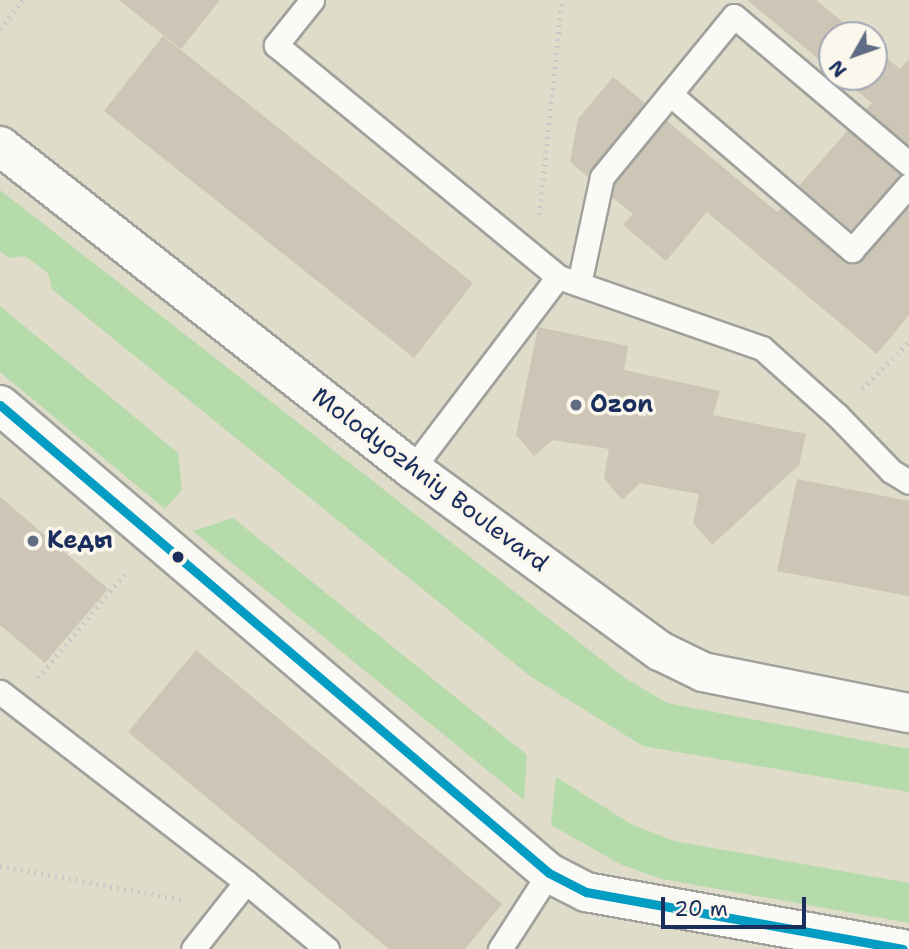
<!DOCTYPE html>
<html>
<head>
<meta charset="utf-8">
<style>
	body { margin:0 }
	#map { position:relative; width:909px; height:949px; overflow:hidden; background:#dfdcc9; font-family:"Shantell Sans",sans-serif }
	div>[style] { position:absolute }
	.green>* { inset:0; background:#b6dbab }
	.building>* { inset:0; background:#cdc5b5 }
	.path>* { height:4.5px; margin-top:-2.25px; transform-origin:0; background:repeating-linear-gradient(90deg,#c9c9c8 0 2px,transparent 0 7px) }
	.roads { filter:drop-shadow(2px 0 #a0a19c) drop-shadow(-2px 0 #a0a19c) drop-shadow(0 2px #a0a19c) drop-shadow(0 -2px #a0a19c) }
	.service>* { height:23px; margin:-11.5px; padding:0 11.5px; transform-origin:11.5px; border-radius:11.5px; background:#fafaf7 }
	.secondary>* { height:38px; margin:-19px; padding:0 19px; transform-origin:19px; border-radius:19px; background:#fafaf7 }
	.bus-1>* { height:9px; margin:-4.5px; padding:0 4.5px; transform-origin:4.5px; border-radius:4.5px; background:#039dc3 }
	.dots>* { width:19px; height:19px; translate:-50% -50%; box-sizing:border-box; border:4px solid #fbf7ec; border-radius:50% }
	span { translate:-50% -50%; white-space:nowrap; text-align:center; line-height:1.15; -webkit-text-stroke:7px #fbf7ec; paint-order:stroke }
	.poi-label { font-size:24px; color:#1b2f5e; font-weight:700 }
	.left { translate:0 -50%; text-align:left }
	.street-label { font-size:24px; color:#1b2f5e }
	.north { position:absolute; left:818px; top:21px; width:70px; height:70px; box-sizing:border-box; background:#fbf7ec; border:2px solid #a1a7b3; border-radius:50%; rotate:230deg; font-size:19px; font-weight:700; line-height:28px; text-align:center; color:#1b2f5e }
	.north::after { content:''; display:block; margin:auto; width:24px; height:32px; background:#606c83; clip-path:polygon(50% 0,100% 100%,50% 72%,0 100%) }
	.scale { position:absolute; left:661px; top:897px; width:145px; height:32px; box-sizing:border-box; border:4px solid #1b2f5e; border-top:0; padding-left:9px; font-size:21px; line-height:24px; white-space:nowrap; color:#1b2f5e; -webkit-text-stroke:5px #fbf7ec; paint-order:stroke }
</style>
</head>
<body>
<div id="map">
	<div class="green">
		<div style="clip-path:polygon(0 190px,625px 678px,667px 703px,909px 749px,909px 792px,643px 746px,530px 676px,52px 289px,48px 273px,25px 256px,9px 258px,0 251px)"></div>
		<div style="clip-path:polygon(0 306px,178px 453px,182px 490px,165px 509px,0 372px)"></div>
		<div style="clip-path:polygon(233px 518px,527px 755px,524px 800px,193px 531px)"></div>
		<div style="clip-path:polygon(556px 777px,631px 824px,674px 841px,909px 883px,909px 923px,662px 879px,622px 865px,551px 825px)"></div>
	</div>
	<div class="building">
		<div style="clip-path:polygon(119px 0,220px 0,181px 49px)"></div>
		<div style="clip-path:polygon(747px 0,816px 0,859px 35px,832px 35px,832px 70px)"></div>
		<div style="clip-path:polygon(163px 36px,473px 283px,414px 358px,104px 111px)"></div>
		<div style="clip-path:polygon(874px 48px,900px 69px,909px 59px,909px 146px,866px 109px,872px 103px,840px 77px,874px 77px)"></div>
		<div style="clip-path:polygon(613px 77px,645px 103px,588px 177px,570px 162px,578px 119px)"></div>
		<div style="clip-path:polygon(666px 120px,777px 212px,781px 208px,849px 264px,863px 259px,909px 206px,909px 315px,877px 354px,707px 212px,666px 261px,623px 225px,633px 214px,612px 197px,615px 183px)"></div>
		<div style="clip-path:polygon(848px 130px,900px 175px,851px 230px,799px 186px)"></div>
		<div style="clip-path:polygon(538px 327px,628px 346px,624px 370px,720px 391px,713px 415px,806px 434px,799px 465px,712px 545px,693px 523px,699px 494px,640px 483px,622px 500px,604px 478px,609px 449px,553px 440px,534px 456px,516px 435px)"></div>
		<div style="clip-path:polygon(797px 479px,909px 501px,909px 596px,777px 571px)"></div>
		<div style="clip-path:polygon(0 497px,108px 589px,45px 663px,0 625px)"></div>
		<div style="clip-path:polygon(196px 650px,502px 904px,465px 949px,389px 949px,128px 732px)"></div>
	</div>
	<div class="path">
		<div style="left:0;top:29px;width:37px;rotate:-52deg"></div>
		<div style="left:539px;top:215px;width:216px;rotate:-83.9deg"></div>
		<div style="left:862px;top:389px;width:66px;rotate:-45deg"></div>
		<div style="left:38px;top:678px;width:139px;rotate:-50.2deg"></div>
		<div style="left:0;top:866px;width:189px;rotate:10.4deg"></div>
	</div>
	<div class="roads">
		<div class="service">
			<div style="left:312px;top:0;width:58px;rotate:128.7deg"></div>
			<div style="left:276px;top:45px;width:365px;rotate:39.4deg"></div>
			<div style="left:670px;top:94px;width:240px;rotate:40.6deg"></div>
			<div style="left:852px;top:250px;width:86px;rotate:-48.8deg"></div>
			<div style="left:579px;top:284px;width:109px;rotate:-77.9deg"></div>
			<div style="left:602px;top:177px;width:208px;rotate:-50.7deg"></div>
			<div style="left:734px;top:16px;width:229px;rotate:40.2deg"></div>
			<div style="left:412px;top:469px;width:241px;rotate:-52.8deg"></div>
			<div style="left:558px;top:277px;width:216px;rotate:19.2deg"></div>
			<div style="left:762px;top:348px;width:101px;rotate:41.8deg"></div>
			<div style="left:837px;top:415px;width:78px;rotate:46deg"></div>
			<div style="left:891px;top:471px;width:21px;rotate:31deg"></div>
			<div style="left:0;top:692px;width:311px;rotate:37.7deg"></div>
			<div style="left:246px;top:882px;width:85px;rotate:128.3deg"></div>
			<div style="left:246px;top:882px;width:105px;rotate:39.6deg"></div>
			<div style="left:500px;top:949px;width:90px;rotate:-57.2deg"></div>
		</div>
		<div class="secondary">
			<div style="left:0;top:146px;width:524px;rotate:38.1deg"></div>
			<div style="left:412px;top:469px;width:308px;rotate:36.3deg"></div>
			<div style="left:660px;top:651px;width:48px;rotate:26deg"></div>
			<div style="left:703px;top:672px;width:210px;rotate:11.3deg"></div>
			<div style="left:0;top:405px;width:721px;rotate:40.45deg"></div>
			<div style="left:549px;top:873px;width:42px;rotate:27.2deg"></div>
			<div style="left:586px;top:892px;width:322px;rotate:10.2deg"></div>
		</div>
	</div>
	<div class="bus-1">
		<div style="left:0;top:405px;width:721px;rotate:40.45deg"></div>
		<div style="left:549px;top:873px;width:42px;rotate:27.2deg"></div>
		<div style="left:586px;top:892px;width:322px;rotate:10.2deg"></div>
	</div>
	<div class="dots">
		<div style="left:576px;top:405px;background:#606c83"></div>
		<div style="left:33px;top:541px;background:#606c83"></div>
		<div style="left:178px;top:557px;background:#1b2f5e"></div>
	</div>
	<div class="poi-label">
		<span class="left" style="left:590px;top:405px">Ozon</span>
		<span class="left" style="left:47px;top:541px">Кеды</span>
	</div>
	<div class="street-label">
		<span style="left:430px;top:480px;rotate:37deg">Molodyozhniy Boulevard</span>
	</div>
	<div class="north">N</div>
	<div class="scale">20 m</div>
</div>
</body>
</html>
